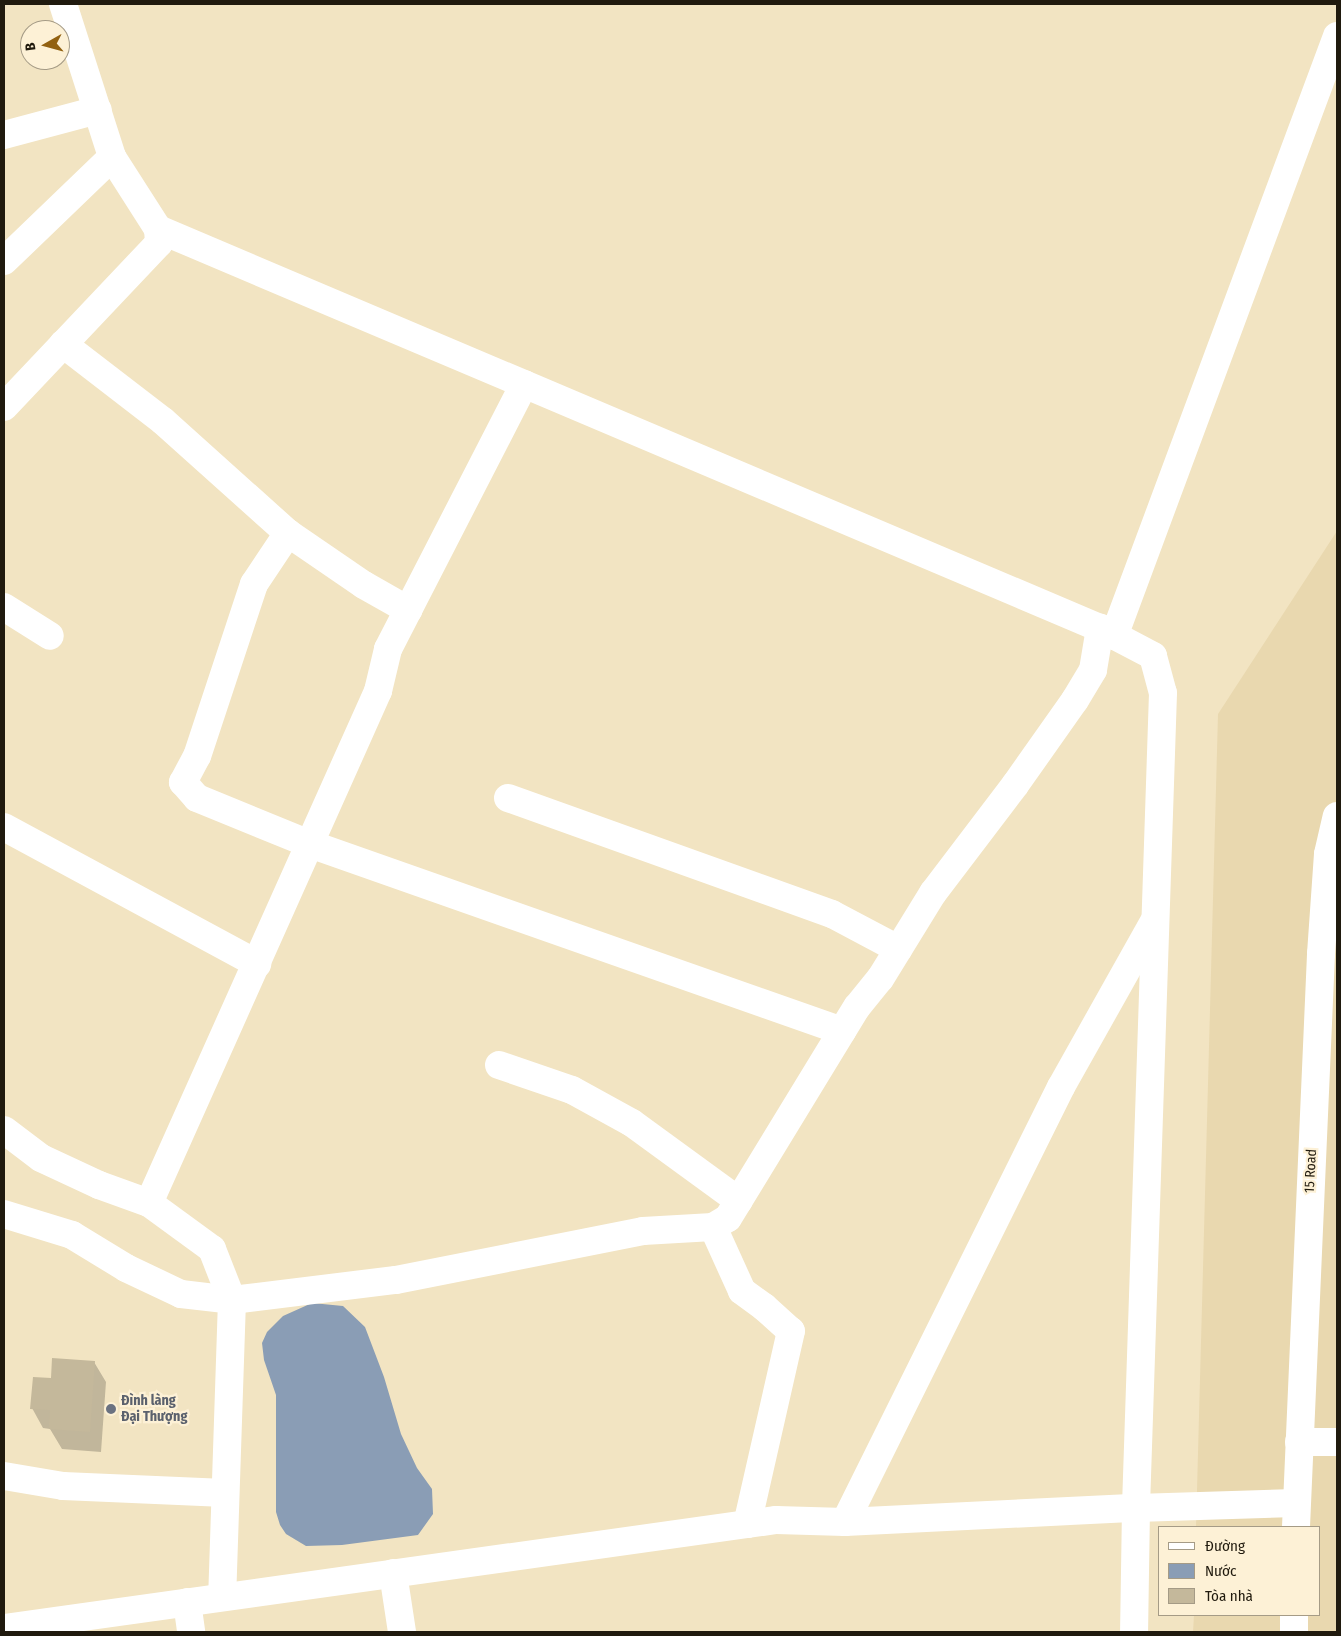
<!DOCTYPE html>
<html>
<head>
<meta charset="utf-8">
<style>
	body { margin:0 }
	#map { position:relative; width:1341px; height:1636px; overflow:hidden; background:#f2e4c2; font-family:"Fira Sans Condensed",sans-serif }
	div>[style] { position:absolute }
	.built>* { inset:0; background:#e9d8af }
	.water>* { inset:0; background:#8a9db5 }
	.shadow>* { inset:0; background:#0003 }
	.building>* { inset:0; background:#c4b89b }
	.minor>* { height:28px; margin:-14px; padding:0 14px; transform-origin:14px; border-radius:14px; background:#fff }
	.dots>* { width:14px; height:14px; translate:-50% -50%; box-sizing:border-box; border:2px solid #fdf1d6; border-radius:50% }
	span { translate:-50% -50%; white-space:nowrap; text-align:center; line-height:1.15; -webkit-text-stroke:4.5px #fdf1d6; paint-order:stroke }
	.street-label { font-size:14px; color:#201a0e }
	.worship-label { font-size:14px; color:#5b616d; font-weight:700 }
	.left { translate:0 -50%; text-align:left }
	.frame { position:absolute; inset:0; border:5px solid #201a0e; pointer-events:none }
	.legend { position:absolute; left:1158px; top:1526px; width:162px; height:90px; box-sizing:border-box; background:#fdf1d6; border:1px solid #a59b86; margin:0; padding:6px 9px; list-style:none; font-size:15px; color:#201a0e }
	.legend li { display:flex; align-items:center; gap:10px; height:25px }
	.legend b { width:25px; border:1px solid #a59b86 }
	.north { position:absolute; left:20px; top:20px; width:50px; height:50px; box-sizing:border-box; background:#fdf1d6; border:1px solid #a59b86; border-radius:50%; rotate:263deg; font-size:14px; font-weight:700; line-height:20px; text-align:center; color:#201a0e }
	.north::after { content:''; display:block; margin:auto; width:18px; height:22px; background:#926110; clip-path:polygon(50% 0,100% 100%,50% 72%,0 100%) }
</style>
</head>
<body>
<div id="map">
	<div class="built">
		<div style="clip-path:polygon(1337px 531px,1337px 1632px,1193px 1632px,1194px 1615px,1320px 1615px,1320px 1527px,1196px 1527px,1218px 714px)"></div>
	</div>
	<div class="water">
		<div style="clip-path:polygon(312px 1303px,343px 1306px,365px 1327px,384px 1377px,401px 1434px,417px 1468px,432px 1489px,433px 1514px,418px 1535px,342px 1545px,306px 1546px,286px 1534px,280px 1525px,276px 1512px,276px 1395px,264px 1360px,262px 1343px,267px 1332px,283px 1316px)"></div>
	</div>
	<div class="shadow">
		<div style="clip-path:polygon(94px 1362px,106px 1382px,101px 1452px,62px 1449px,50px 1429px,43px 1428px,32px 1408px,52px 1379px)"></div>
	</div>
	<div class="building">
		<div style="clip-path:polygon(52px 1358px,95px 1361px,90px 1432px,49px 1429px,50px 1410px,30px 1409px,33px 1377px,51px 1378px)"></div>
	</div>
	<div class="minor">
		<div style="left:63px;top:4px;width:161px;rotate:72.2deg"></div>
		<div style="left:112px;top:157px;width:85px;rotate:57.4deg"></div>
		<div style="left:158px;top:229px;width:1023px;rotate:22.96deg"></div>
		<div style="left:1100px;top:628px;width:60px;rotate:27.8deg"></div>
		<div style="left:1153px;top:656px;width:38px;rotate:75deg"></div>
		<div style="left:1163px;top:693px;width:815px;rotate:91.9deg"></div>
		<div style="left:1136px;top:1508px;width:124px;rotate:90.9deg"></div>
		<div style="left:4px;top:135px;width:97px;rotate:-14.9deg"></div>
		<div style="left:4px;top:261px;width:150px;rotate:-43.9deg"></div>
		<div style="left:63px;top:344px;width:126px;rotate:37.6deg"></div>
		<div style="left:163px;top:421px;width:168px;rotate:41.9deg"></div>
		<div style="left:288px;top:533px;width:92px;rotate:34.4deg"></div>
		<div style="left:364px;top:585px;width:51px;rotate:29.6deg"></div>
		<div style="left:4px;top:407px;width:226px;rotate:-46.6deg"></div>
		<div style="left:159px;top:243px;width:14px;rotate:-94deg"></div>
		<div style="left:288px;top:533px;width:61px;rotate:123.7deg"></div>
		<div style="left:254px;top:584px;width:181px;rotate:108.3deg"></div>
		<div style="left:197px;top:756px;width:30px;rotate:118deg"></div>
		<div style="left:183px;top:782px;width:21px;rotate:49deg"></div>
		<div style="left:197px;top:798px;width:122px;rotate:22.2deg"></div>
		<div style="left:310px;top:844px;width:564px;rotate:19.37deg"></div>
		<div style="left:4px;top:607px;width:54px;rotate:32.2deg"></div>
		<div style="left:1114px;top:636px;width:640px;rotate:-69.61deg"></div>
		<div style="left:508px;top:798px;width:344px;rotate:19.7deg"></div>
		<div style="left:832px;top:914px;width:75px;rotate:27.9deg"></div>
		<div style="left:4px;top:827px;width:288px;rotate:28.4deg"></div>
		<div style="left:499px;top:1065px;width:77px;rotate:18.9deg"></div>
		<div style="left:572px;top:1090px;width:68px;rotate:28.8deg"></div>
		<div style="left:632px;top:1123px;width:132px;rotate:36.1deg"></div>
		<div style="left:4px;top:1130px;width:46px;rotate:37.1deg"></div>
		<div style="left:41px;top:1158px;width:64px;rotate:25deg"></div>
		<div style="left:99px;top:1185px;width:53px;rotate:19.8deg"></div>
		<div style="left:149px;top:1203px;width:78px;rotate:36.1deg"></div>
		<div style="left:212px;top:1249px;width:55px;rotate:68.6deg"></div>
		<div style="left:232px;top:1300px;width:297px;rotate:91.9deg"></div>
		<div style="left:149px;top:1203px;width:561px;rotate:-65.9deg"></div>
		<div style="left:378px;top:691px;width:43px;rotate:-76.6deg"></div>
		<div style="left:388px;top:649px;width:298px;rotate:-62.8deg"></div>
		<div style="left:4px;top:1214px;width:71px;rotate:17.2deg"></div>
		<div style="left:72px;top:1235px;width:63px;rotate:31.4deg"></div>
		<div style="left:126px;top:1268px;width:61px;rotate:25.3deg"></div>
		<div style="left:181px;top:1294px;width:51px;rotate:6.7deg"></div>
		<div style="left:232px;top:1300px;width:165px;rotate:-7deg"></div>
		<div style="left:396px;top:1280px;width:252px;rotate:-11.2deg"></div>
		<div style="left:643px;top:1231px;width:70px;rotate:-3.3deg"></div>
		<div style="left:713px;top:1227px;width:17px;rotate:-31deg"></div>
		<div style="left:728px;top:1218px;width:247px;rotate:-58.6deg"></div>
		<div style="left:857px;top:1007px;width:36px;rotate:-51deg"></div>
		<div style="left:880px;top:979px;width:101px;rotate:-58.4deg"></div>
		<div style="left:933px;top:893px;width:136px;rotate:-52.8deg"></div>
		<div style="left:1015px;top:785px;width:104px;rotate:-54.8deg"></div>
		<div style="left:1075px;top:700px;width:35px;rotate:-59deg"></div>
		<div style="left:1093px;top:670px;width:43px;rotate:-80.5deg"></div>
		<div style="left:713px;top:1227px;width:70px;rotate:65.6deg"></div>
		<div style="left:742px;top:1291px;width:27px;rotate:36deg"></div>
		<div style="left:764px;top:1307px;width:36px;rotate:42deg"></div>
		<div style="left:791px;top:1331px;width:198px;rotate:102.8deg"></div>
		<div style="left:1299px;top:1442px;width:38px"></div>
		<div style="left:4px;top:1476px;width:60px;rotate:9.6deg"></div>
		<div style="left:63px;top:1486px;width:162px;rotate:2.5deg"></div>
		<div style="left:845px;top:1522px;width:486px;rotate:-63.6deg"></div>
		<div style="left:1061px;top:1087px;width:190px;rotate:-60.7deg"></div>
		<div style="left:1296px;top:1527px;width:574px;rotate:-87.5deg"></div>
		<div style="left:1321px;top:954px;width:100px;rotate:-86deg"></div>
		<div style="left:1328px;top:854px;width:39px;rotate:-77deg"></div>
		<div style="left:393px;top:1573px;width:60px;rotate:81.3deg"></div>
		<div style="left:187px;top:1602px;width:30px;rotate:82deg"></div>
		<div style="left:4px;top:1628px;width:780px;rotate:-7.96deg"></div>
		<div style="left:776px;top:1520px;width:69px;rotate:1.7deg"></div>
		<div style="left:845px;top:1522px;width:291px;rotate:-2.8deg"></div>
		<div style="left:1136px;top:1508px;width:160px;rotate:-1.8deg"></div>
		<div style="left:1294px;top:1632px;width:17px;rotate:-90deg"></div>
	</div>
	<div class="dots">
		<div style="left:111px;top:1409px;background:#6b7280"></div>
	</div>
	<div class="street-label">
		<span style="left:1311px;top:1171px;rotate:-87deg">15 Road</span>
	</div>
	<div class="worship-label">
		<span class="left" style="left:121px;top:1409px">Đình làng<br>Đại Thượng</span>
	</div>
	<div class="frame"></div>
	<ul class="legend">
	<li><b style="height:6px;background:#fff"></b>Đường</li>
	<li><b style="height:14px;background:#8a9db5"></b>Nước</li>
	<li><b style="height:14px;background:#c4b89b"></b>Tòa nhà</li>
	</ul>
	<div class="north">B</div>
</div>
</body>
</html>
